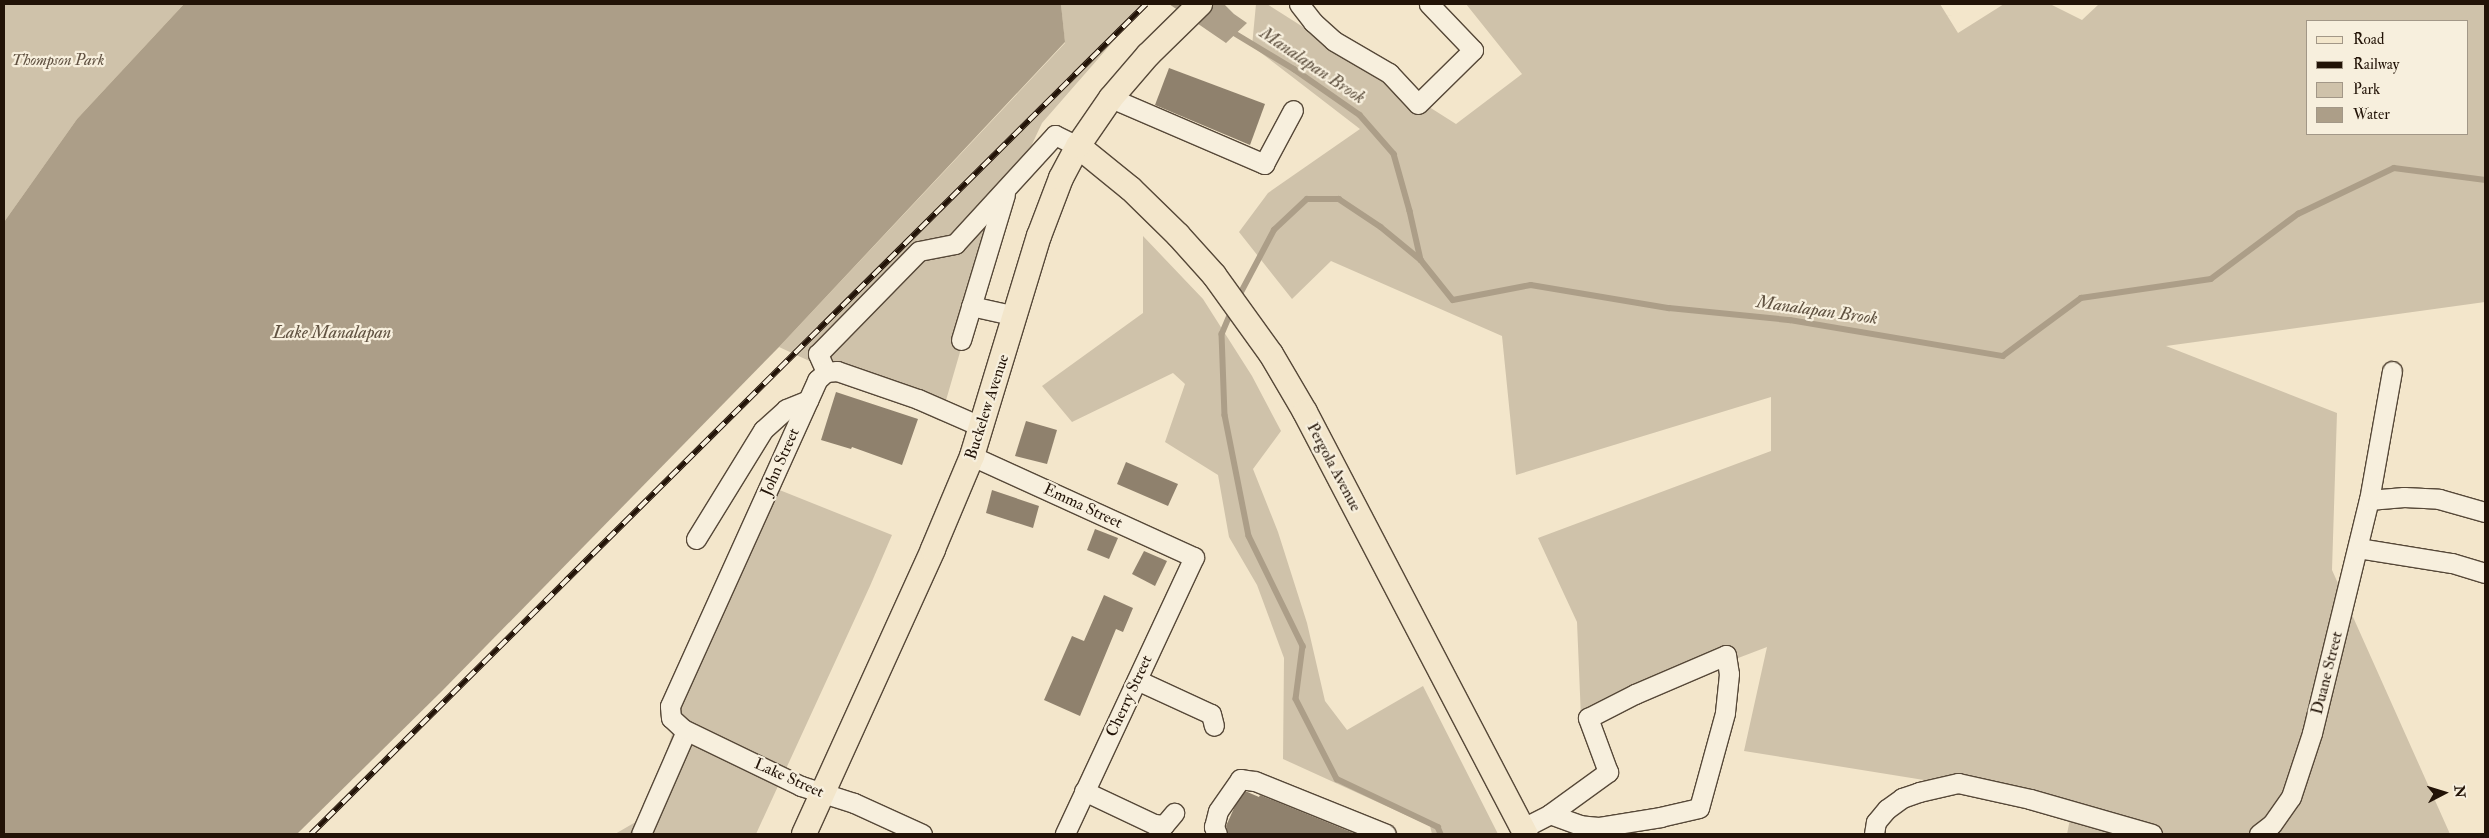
<!DOCTYPE html>
<html>
<head>
<meta charset="utf-8">
<style>
	body { margin:0 }
	#map { position:relative; width:2489px; height:838px; overflow:hidden; background:#f3e6cb; font-family:"IM FELL Double Pica",serif }
	div>[style] { position:absolute }
	.green>* { inset:0; background:#cfc2aa }
	.water>* { inset:0; background:#ac9e88 }
	.stream>* { height:5.5px; margin:-2.75px; padding:0 2.75px; transform-origin:2.75px; border-radius:2.75px; background:#ac9e88 }
	.building>* { inset:0; background:#8f816d }
	.roads { filter:drop-shadow(1px 0 #564838) drop-shadow(-1px 0 #564838) drop-shadow(0 1px #564838) drop-shadow(0 -1px #564838) }
	.minor>* { height:19px; margin:-9.5px; padding:0 9.5px; transform-origin:9.5px; border-radius:9.5px; background:#f7efdd }
	.major>* { height:24px; margin:-12px; padding:0 12px; transform-origin:12px; border-radius:12px; background:#f3e6cb }
	.rail>* { height:5.5px; margin-top:-2.75px; transform-origin:0; background:repeating-linear-gradient(90deg,#f7efdd 0 11px,#221307 0 22px); box-sizing:border-box; border-block:1px solid #221307 }
	span { translate:-50% -50%; white-space:nowrap; text-align:center; line-height:1.15; -webkit-text-stroke:4.5px #f7efdd; paint-order:stroke }
	.park-label { font-size:16px; color:#5f5040; font-style:italic }
	.street-label { font-size:16px; color:#221307 }
	.water-label { font-size:18px; color:#605241; font-style:italic }
	.frame { position:absolute; inset:0; border:5px solid #221307; pointer-events:none }
	.legend { position:absolute; left:2306px; top:20px; width:162px; height:115px; box-sizing:border-box; background:#f7efdd; border:1px solid #a29787; margin:0; padding:6px 9px; list-style:none; font-size:15px; color:#221307 }
	.legend li { display:flex; align-items:center; gap:10px; height:25px }
	.legend b { width:25px; border:1px solid #a29787 }
	.north { position:absolute; left:2419px; top:768px; width:50px; height:50px; -webkit-text-stroke:4px #f7efdd; paint-order:stroke; rotate:85deg; font-size:14px; font-weight:700; line-height:20px; text-align:center; color:#221307 }
	.north::after { content:''; display:block; margin:auto; width:18px; height:22px; background:#221307; clip-path:polygon(50% 0,100% 100%,50% 72%,0 100%) }
</style>
</head>
<body>
<div id="map">
	<div class="green">
		<div style="clip-path:polygon(4px 4px,184px 4px,77px 119px,4px 222px)"></div>
		<div style="clip-path:polygon(1061px 4px,1146px 4px,1042px 123px,1001px 211px,940px 421px,779px 347px,1065px 43px)"></div>
		<div style="clip-path:polygon(evenodd,1256px 4px,1267px 4px,1456px 124px,1522px 74px,1466px 4px,1940px 4px,1958px 33px,2004px 4px,2050px 4px,2082px 20px,2099px 4px,2485px 4px,2485px 302px,2166px 346px,2337px 413px,2332px 570px,2450px 834px,2067px 834px,2073px 804px,1744px 751px,1767px 647px,1581px 718px,1577px 622px,1538px 538px,1771px 451px,1771px 397px,1516px 475px,1502px 336px,1331px 261px,1292px 299px,1239px 232px,1268px 193px,1360px 129px,1252px 46px,1256px 4px,2308px 21px,2468px 21px,2468px 134px,2308px 134px,2308px 21px)"></div>
		<div style="clip-path:polygon(1143px 236px,1203px 299px,1252px 376px,1281px 431px,1253px 469px,1278px 532px,1307px 623px,1325px 701px,1347px 730px,1423px 686px,1498px 834px,1432px 834px,1430px 826px,1283px 759px,1284px 658px,1257px 585px,1229px 537px,1218px 475px,1165px 442px,1185px 384px,1173px 373px,1072px 422px,1042px 386px,1143px 313px)"></div>
		<div style="clip-path:polygon(767px 485px,892px 535px,870px 586px,756px 834px,615px 834px,646px 816px,709px 618px)"></div>
	</div>
	<div class="water">
		<div style="clip-path:polygon(184px 4px,1061px 4px,1065px 42px,779px 347px,442px 691px,297px 834px,4px 834px,4px 222px,77px 119px)"></div>
		<div style="clip-path:polygon(1169px 4px,1224px 4px,1234px 14px,1247px 23px,1226px 43px)"></div>
	</div>
	<div class="stream">
		<div style="left:1236px;top:34px;width:68px;rotate:31.1deg"></div>
		<div style="left:1294px;top:69px;width:80px;rotate:34.9deg"></div>
		<div style="left:1360px;top:115px;width:52px;rotate:48.9deg"></div>
		<div style="left:1394px;top:154px;width:59px;rotate:74.3deg"></div>
		<div style="left:1410px;top:211px;width:50px;rotate:77.3deg"></div>
		<div style="left:1421px;top:260px;width:51px;rotate:51.3deg"></div>
		<div style="left:1453px;top:300px;width:79px;rotate:-10.9deg"></div>
		<div style="left:1531px;top:285px;width:140px;rotate:9.5deg"></div>
		<div style="left:1669px;top:308px;width:122px;rotate:5.7deg"></div>
		<div style="left:1790px;top:320px;width:216px;rotate:9.6deg"></div>
		<div style="left:2003px;top:356px;width:97px;rotate:-36.6deg"></div>
		<div style="left:2081px;top:298px;width:131px;rotate:-8.3deg"></div>
		<div style="left:2211px;top:279px;width:109px;rotate:-36.8deg"></div>
		<div style="left:2298px;top:214px;width:106px;rotate:-25.6deg"></div>
		<div style="left:2394px;top:168px;width:92px;rotate:7.5deg"></div>
		<div style="left:1238px;top:298px;width:77px;rotate:-62.1deg"></div>
		<div style="left:1274px;top:230px;width:45px;rotate:-43.2deg"></div>
		<div style="left:1307px;top:199px;width:32px"></div>
		<div style="left:1339px;top:199px;width:50px;rotate:33.7deg"></div>
		<div style="left:1381px;top:227px;width:52px;rotate:39.5deg"></div>
		<div style="left:1232px;top:311px;width:25px;rotate:113deg"></div>
		<div style="left:1222px;top:334px;width:81px;rotate:87.9deg"></div>
		<div style="left:1225px;top:415px;width:123px;rotate:78.8deg"></div>
		<div style="left:1249px;top:536px;width:123px;rotate:63.9deg"></div>
		<div style="left:1303px;top:646px;width:53px;rotate:97.5deg"></div>
		<div style="left:1296px;top:699px;width:90px;rotate:62.9deg"></div>
		<div style="left:1337px;top:779px;width:112px;rotate:25.4deg"></div>
		<div style="left:1438px;top:827px;width:8px;rotate:67deg"></div>
	</div>
	<div class="building">
		<div style="clip-path:polygon(1169px 68px,1265px 104px,1250px 145px,1155px 105px)"></div>
		<div style="clip-path:polygon(836px 392px,918px 419px,902px 465px,852px 447px,851px 449px,821px 440px)"></div>
		<div style="clip-path:polygon(1026px 421px,1057px 430px,1047px 464px,1015px 456px)"></div>
		<div style="clip-path:polygon(1126px 462px,1178px 484px,1168px 506px,1117px 484px)"></div>
		<div style="clip-path:polygon(992px 490px,1039px 506px,1033px 528px,986px 513px)"></div>
		<div style="clip-path:polygon(1095px 529px,1118px 538px,1109px 559px,1087px 550px)"></div>
		<div style="clip-path:polygon(1144px 551px,1167px 561px,1155px 586px,1132px 574px)"></div>
		<div style="clip-path:polygon(1104px 595px,1133px 608px,1123px 632px,1116px 629px,1080px 716px,1044px 700px,1072px 636px,1084px 641px)"></div>
		<div style="clip-path:polygon(1245px 791px,1259px 797px,1260px 795px,1356px 834px,1228px 834px,1226px 826px,1235px 806px)"></div>
	</div>
	<div class="roads">
		<div class="minor">
			<div style="left:1299px;top:4px;width:23px;rotate:52deg"></div>
			<div style="left:1313px;top:22px;width:28px;rotate:42deg"></div>
			<div style="left:1334px;top:41px;width:64px;rotate:30.2deg"></div>
			<div style="left:1389px;top:73px;width:42px;rotate:46.9deg"></div>
			<div style="left:1418px;top:104px;width:77px;rotate:-44.5deg"></div>
			<div style="left:1473px;top:50px;width:64px;rotate:-133.7deg"></div>
			<div style="left:1111px;top:98px;width:167px;rotate:23.3deg"></div>
			<div style="left:1264px;top:164px;width:61px;rotate:-61.8deg"></div>
			<div style="left:971px;top:306px;width:46px;rotate:12.5deg"></div>
			<div style="left:961px;top:340px;width:152px;rotate:-73.2deg"></div>
			<div style="left:826px;top:372px;width:20px;rotate:-114deg"></div>
			<div style="left:818px;top:354px;width:144px;rotate:-45.6deg"></div>
			<div style="left:919px;top:251px;width:37px;rotate:-11deg"></div>
			<div style="left:955px;top:244px;width:148px;rotate:-47.5deg"></div>
			<div style="left:1055px;top:135px;width:25px;rotate:26deg"></div>
			<div style="left:972px;top:456px;width:244px;rotate:24.5deg"></div>
			<div style="left:1194px;top:557px;width:306px;rotate:115deg"></div>
			<div style="left:2369px;top:500px;width:35px;rotate:-5deg"></div>
			<div style="left:2404px;top:497px;width:35px;rotate:3deg"></div>
			<div style="left:2439px;top:499px;width:48px;rotate:15.8deg"></div>
			<div style="left:696px;top:539px;width:128px;rotate:-58.4deg"></div>
			<div style="left:763px;top:430px;width:31px;rotate:-42deg"></div>
			<div style="left:786px;top:409px;width:24px;rotate:-22deg"></div>
			<div style="left:2358px;top:548px;width:95px;rotate:9.1deg"></div>
			<div style="left:2452px;top:563px;width:34px;rotate:17deg"></div>
			<div style="left:1137px;top:680px;width:81px;rotate:24.7deg"></div>
			<div style="left:1211px;top:714px;width:12px;rotate:76deg"></div>
			<div style="left:1084px;top:791px;width:77px;rotate:25.2deg"></div>
			<div style="left:1154px;top:824px;width:10px;rotate:6deg"></div>
			<div style="left:1164px;top:825px;width:16px;rotate:-50deg"></div>
			<div style="left:1523px;top:828px;width:30px;rotate:-27deg"></div>
			<div style="left:1550px;top:814px;width:72px;rotate:-35.9deg"></div>
			<div style="left:1608px;top:772px;width:58px;rotate:-110.3deg"></div>
			<div style="left:1588px;top:718px;width:53px;rotate:-27.1deg"></div>
			<div style="left:1635px;top:694px;width:99px;rotate:-23.2deg"></div>
			<div style="left:1726px;top:655px;width:19px;rotate:81deg"></div>
			<div style="left:1729px;top:674px;width:39px;rotate:96deg"></div>
			<div style="left:1725px;top:713px;width:98px;rotate:105.3deg"></div>
			<div style="left:1699px;top:808px;width:39px;rotate:167deg"></div>
			<div style="left:1661px;top:817px;width:64px;rotate:171deg"></div>
			<div style="left:1598px;top:827px;width:18px;rotate:-174deg"></div>
			<div style="left:1580px;top:825px;width:32px;rotate:-160deg"></div>
			<div style="left:641px;top:834px;width:112px;rotate:-66.4deg"></div>
			<div style="left:922px;top:834px;width:75px;rotate:-155.5deg"></div>
			<div style="left:854px;top:803px;width:56px;rotate:-162.2deg"></div>
			<div style="left:801px;top:786px;width:131px;rotate:-154.2deg"></div>
			<div style="left:683px;top:729px;width:16px;rotate:-137deg"></div>
			<div style="left:671px;top:718px;width:12px;rotate:-95deg"></div>
			<div style="left:670px;top:706px;width:358px;rotate:-65.7deg"></div>
			<div style="left:817px;top:380px;width:12px;rotate:-42deg"></div>
			<div style="left:826px;top:372px;width:11px;rotate:-5deg"></div>
			<div style="left:837px;top:371px;width:86px;rotate:19.1deg"></div>
			<div style="left:918px;top:399px;width:70px;rotate:23.6deg"></div>
			<div style="left:1217px;top:834px;width:8px;rotate:-113deg"></div>
			<div style="left:1214px;top:827px;width:16px;rotate:-76deg"></div>
			<div style="left:1218px;top:811px;width:39px;rotate:-55deg"></div>
			<div style="left:1240px;top:779px;width:15px;rotate:8deg"></div>
			<div style="left:1255px;top:781px;width:141px;rotate:22deg"></div>
			<div style="left:1874px;top:834px;width:12px;rotate:-81deg"></div>
			<div style="left:1876px;top:822px;width:17px;rotate:-50deg"></div>
			<div style="left:1887px;top:809px;width:19px;rotate:-36deg"></div>
			<div style="left:1902px;top:798px;width:18px;rotate:-19deg"></div>
			<div style="left:1919px;top:792px;width:40px;rotate:-13deg"></div>
			<div style="left:1958px;top:783px;width:74px;rotate:12.5deg"></div>
			<div style="left:2030px;top:799px;width:127px;rotate:16deg"></div>
			<div style="left:2259px;top:834px;width:16px;rotate:-38deg"></div>
			<div style="left:2272px;top:824px;width:33px;rotate:-55deg"></div>
			<div style="left:2291px;top:797px;width:67px;rotate:-71.8deg"></div>
			<div style="left:2312px;top:733px;width:240px;rotate:-76.3deg"></div>
			<div style="left:2369px;top:500px;width:131px;rotate:-79.9deg"></div>
		</div>
		<div class="major">
			<div style="left:1078px;top:146px;width:68px;rotate:39.1deg"></div>
			<div style="left:1131px;top:189px;width:66px;rotate:44.4deg"></div>
			<div style="left:1178px;top:235px;width:54px;rotate:48deg"></div>
			<div style="left:1214px;top:275px;width:97px;rotate:54.2deg"></div>
			<div style="left:1271px;top:354px;width:67px;rotate:59.6deg"></div>
			<div style="left:1305px;top:412px;width:476px;rotate:62.4deg"></div>
			<div style="left:804px;top:834px;width:313px;rotate:-65.6deg"></div>
			<div style="left:933px;top:549px;width:101px;rotate:-67.2deg"></div>
			<div style="left:972px;top:456px;width:230px;rotate:-73.1deg"></div>
			<div style="left:1039px;top:236px;width:62px;rotate:-69.2deg"></div>
			<div style="left:1061px;top:178px;width:36px;rotate:-62deg"></div>
			<div style="left:1078px;top:146px;width:58px;rotate:-55.5deg"></div>
			<div style="left:1111px;top:98px;width:57px;rotate:-49.3deg"></div>
			<div style="left:1148px;top:55px;width:73px;rotate:-44.4deg"></div>
		</div>
	</div>
	<div class="rail">
		<div style="left:311px;top:834px;width:1177px;rotate:-44.83deg"></div>
	</div>
	<div class="park-label">
		<span style="left:58px;top:60px">Thompson Park</span>
	</div>
	<div class="street-label">
		<span style="left:987px;top:407px;rotate:-72deg">Buckelew Avenue</span>
		<span style="left:780px;top:462px;rotate:-66deg">John Street</span>
		<span style="left:1334px;top:467px;rotate:62deg">Pergola Avenue</span>
		<span style="left:1083px;top:506px;rotate:25deg">Emma Street</span>
		<span style="left:2327px;top:673px;rotate:-76deg">Duane Street</span>
		<span style="left:1129px;top:696px;rotate:-65deg">Cherry Street</span>
		<span style="left:789px;top:778px;rotate:24deg">Lake Street</span>
	</div>
	<div class="water-label">
		<span style="left:1312px;top:66px;rotate:34deg">Manalapan Brook</span>
		<span style="left:1817px;top:311px;rotate:8deg">Manalapan Brook</span>
		<span style="left:332px;top:333px">Lake Manalapan</span>
	</div>
	<div class="frame"></div>
	<ul class="legend">
	<li><b style="height:6px;background:#f3e6cb"></b>Road</li>
	<li><b style="height:6px;background:#221307"></b>Railway</li>
	<li><b style="height:14px;background:#cfc2aa"></b>Park</li>
	<li><b style="height:14px;background:#ac9e88"></b>Water</li>
	</ul>
	<div class="north">N</div>
</div>
</body>
</html>
